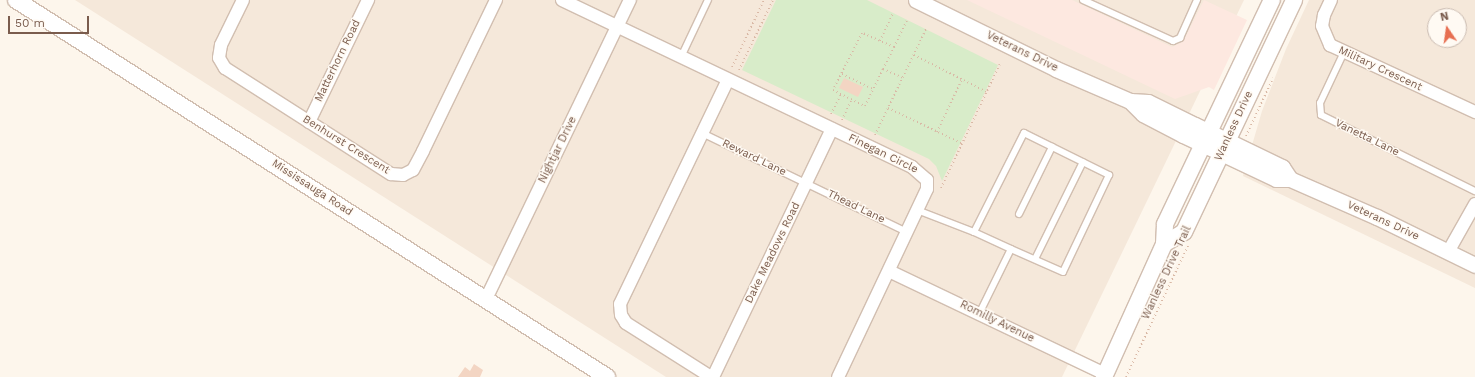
<!DOCTYPE html>
<html>
<head>
<meta charset="utf-8">
<style>
	body { margin:0 }
	#map { position:relative; width:1475px; height:377px; overflow:hidden; background:#fdf6ec; font-family:"Work Sans",sans-serif }
	div>[style] { position:absolute }
	.residential>* { inset:0; background:#f5e8da }
	.commercial>* { inset:0; background:#fde8e0 }
	.green>* { inset:0; background:#d8ecc9 }
	.building>* { inset:0; background:#f3d5c3 }
	.path>* { height:2px; margin-top:-1px; transform-origin:0; background:repeating-linear-gradient(90deg,#d9b8a5 0 1px,transparent 0 4px) }
	.roads { filter:drop-shadow(1px 0 #d1beb0) drop-shadow(-1px 0 #d1beb0) drop-shadow(0 1px #d1beb0) drop-shadow(0 -1px #d1beb0) }
	.service>* { height:6px; margin:-3px; padding:0 3px; transform-origin:3px; border-radius:3px; background:#fff }
	.minor>* { height:12px; margin:-6px; padding:0 6px; transform-origin:6px; border-radius:6px; background:#fff }
	.tertiary>* { height:15px; margin:-7.5px; padding:0 7.5px; transform-origin:7.5px; border-radius:7.5px; background:#fff }
	.secondary>* { height:16px; margin:-8px; padding:0 8px; transform-origin:8px; border-radius:8px; background:#fff }
	span { translate:-50% -50%; white-space:nowrap; text-align:center; line-height:1.15; -webkit-text-stroke:3px #fffaf3; paint-order:stroke }
	.street-label { font-size:11px; color:#7a5c4d }
	.north { position:absolute; left:1427px; top:8px; width:40px; height:40px; box-sizing:border-box; background:#fffaf3; border:1px solid #cabbb1; border-radius:50%; rotate:347deg; font-size:11px; font-weight:700; line-height:16px; text-align:center; color:#7a5c4d }
	.north::after { content:''; display:block; margin:auto; width:14px; height:18px; background:#e76f51; clip-path:polygon(50% 0,100% 100%,50% 72%,0 100%) }
	.scale { position:absolute; left:8px; top:16px; width:81px; height:18px; box-sizing:border-box; border:2px solid #7a5c4d; border-top:0; padding-left:5px; font-size:12px; line-height:14px; white-space:nowrap; color:#7a5c4d; -webkit-text-stroke:3px #fffaf3; paint-order:stroke }
</style>
</head>
<body>
<div id="map">
	<div class="residential">
		<div style="clip-path:polygon(75px 0,1244px 0,1062px 377px,666px 377px)"></div>
		<div style="clip-path:polygon(evenodd,1309px 0,1475px 0,1475px 288px,1243px 176px,1262px 111px,1286px 49px,1309px 0,1435px 16px,1459px 16px,1459px 40px,1435px 40px,1435px 16px)"></div>
	</div>
	<div class="commercial">
		<div style="clip-path:polygon(967px 0,1072px 0,1172px 47px,1183px 42px,1204px 0,1247px 20px,1214px 90px,1209px 87px,1175px 99px)"></div>
	</div>
	<div class="green">
		<div style="clip-path:polygon(776px 0,867px 0,998px 65px,942px 181px,936px 166px,929px 159px,742px 70px)"></div>
	</div>
	<div class="building">
		<div style="clip-path:polygon(844px 78px,863px 87px,858px 97px,839px 88px)"></div>
		<div style="clip-path:polygon(474px 364px,483px 370px,480px 377px,458px 377px,465px 367px,470px 371px)"></div>
	</div>
	<div class="path">
		<div style="left:880px;top:41px;width:31px;rotate:-65deg"></div>
		<div style="left:894px;top:47px;width:35px;rotate:-156deg"></div>
		<div style="left:862px;top:33px;width:64px;rotate:117deg"></div>
		<div style="left:833px;top:90px;width:36px;rotate:27deg"></div>
		<div style="left:865px;top:106px;width:41px;rotate:-64.1deg"></div>
		<div style="left:883px;top:69px;width:25px;rotate:-63deg"></div>
		<div style="left:894px;top:47px;width:30px;rotate:-64deg"></div>
		<div style="left:914px;top:55px;width:82px;rotate:26.9deg"></div>
		<div style="left:732px;top:67px;width:74px;rotate:-64.5deg"></div>
		<div style="left:883px;top:69px;width:22px;rotate:24deg"></div>
		<div style="left:739px;top:70px;width:78px;rotate:-64.1deg"></div>
		<div style="left:842px;top:74px;width:34px;rotate:26deg"></div>
		<div style="left:888px;top:108px;width:83px;rotate:25.6deg"></div>
		<div style="left:831px;top:114px;width:22px;rotate:-63deg"></div>
		<div style="left:842px;top:120px;width:23px;rotate:-65deg"></div>
		<div style="left:937px;top:132px;width:59px;rotate:-64.7deg"></div>
		<div style="left:875px;top:135px;width:118px;rotate:-64.3deg"></div>
		<div style="left:1246px;top:136px;width:64px;rotate:-65deg"></div>
		<div style="left:941px;top:188px;width:137px;rotate:-64.6deg"></div>
		<div style="left:1126px;top:377px;width:147px;rotate:-64.7deg"></div>
	</div>
	<div class="roads">
		<div class="service">
			<div style="left:1083px;top:0;width:99px;rotate:24.5deg"></div>
			<div style="left:1173px;top:41px;width:8px;rotate:-23deg"></div>
			<div style="left:1180px;top:38px;width:42px;rotate:-65.9deg"></div>
			<div style="left:1344px;top:52px;width:56px;rotate:115.2deg"></div>
			<div style="left:1320px;top:103px;width:12px;rotate:85deg"></div>
			<div style="left:1321px;top:115px;width:172px;rotate:26.3deg"></div>
			<div style="left:681px;top:57px;width:63px;rotate:-64.7deg"></div>
			<div style="left:702px;top:133px;width:228px;rotate:25.8deg"></div>
			<div style="left:917px;top:210px;width:61px;rotate:21.1deg"></div>
			<div style="left:1019px;top:214px;width:75px;rotate:-63.8deg"></div>
			<div style="left:1035px;top:259px;width:108px;rotate:-63.7deg"></div>
			<div style="left:979px;top:314px;width:72px;rotate:-63.8deg"></div>
			<div style="left:1011px;top:249px;width:41px;rotate:-155.3deg"></div>
			<div style="left:974px;top:232px;width:111px;rotate:-63.2deg"></div>
			<div style="left:1024px;top:133px;width:95px;rotate:26.3deg"></div>
			<div style="left:1109px;top:175px;width:107px;rotate:115.4deg"></div>
			<div style="left:1063px;top:272px;width:57px;rotate:-156.1deg"></div>
		</div>
		<div class="minor">
			<div style="left:243px;top:0;width:50px;rotate:116.1deg"></div>
			<div style="left:221px;top:45px;width:13px;rotate:99deg"></div>
			<div style="left:219px;top:58px;width:12px;rotate:59deg"></div>
			<div style="left:225px;top:68px;width:197px;rotate:32.6deg"></div>
			<div style="left:391px;top:174px;width:12px;rotate:5deg"></div>
			<div style="left:403px;top:175px;width:11px;rotate:-27deg"></div>
			<div style="left:413px;top:170px;width:21px;rotate:-62deg"></div>
			<div style="left:423px;top:151px;width:168px;rotate:-64.2deg"></div>
			<div style="left:562px;top:0;width:388px;rotate:25.5deg"></div>
			<div style="left:912px;top:167px;width:20px;rotate:41deg"></div>
			<div style="left:927px;top:180px;width:9px;rotate:90deg"></div>
			<div style="left:927px;top:189px;width:208px;rotate:115.3deg"></div>
			<div style="left:1331px;top:0;width:17px;rotate:115deg"></div>
			<div style="left:1324px;top:15px;width:11px;rotate:100deg"></div>
			<div style="left:1322px;top:26px;width:21px;rotate:67deg"></div>
			<div style="left:1330px;top:45px;width:160px;rotate:24.8deg"></div>
			<div style="left:309px;top:122px;width:136px;rotate:-64.2deg"></div>
			<div style="left:1448px;top:252px;width:55px;rotate:-60.6deg"></div>
			<div style="left:889px;top:271px;width:239px;rotate:25.5deg"></div>
			<div style="left:486px;top:299px;width:332px;rotate:-64.3deg"></div>
			<div style="left:711px;top:377px;width:101px;rotate:-147.6deg"></div>
			<div style="left:626px;top:323px;width:9px;rotate:-122deg"></div>
			<div style="left:621px;top:315px;width:11px;rotate:-95deg"></div>
			<div style="left:620px;top:304px;width:249px;rotate:-64.3deg"></div>
			<div style="left:713px;top:377px;width:275px;rotate:-64.4deg"></div>
		</div>
		<div class="tertiary">
			<div style="left:916px;top:0;width:156px;rotate:26.2deg"></div>
			<div style="left:1056px;top:69px;width:81px;rotate:23.4deg"></div>
			<div style="left:1130px;top:101px;width:18px;rotate:45deg"></div>
			<div style="left:1143px;top:114px;width:45px;rotate:27.7deg"></div>
			<div style="left:1183px;top:135px;width:103px;rotate:25.3deg"></div>
			<div style="left:1276px;top:179px;width:14px"></div>
			<div style="left:1290px;top:179px;width:95px;rotate:23.6deg"></div>
			<div style="left:1377px;top:217px;width:109px;rotate:26.1deg"></div>
			<div style="left:1130px;top:101px;width:18px;rotate:3deg"></div>
			<div style="left:1148px;top:102px;width:52px;rotate:26.1deg"></div>
			<div style="left:1195px;top:125px;width:97px;rotate:25.8deg"></div>
			<div style="left:1282px;top:167px;width:14px;rotate:56deg"></div>
		</div>
		<div class="secondary">
			<div style="left:16px;top:0;width:701px;rotate:32.53deg"></div>
			<div style="left:1164px;top:244px;width:23px;rotate:-31deg"></div>
			<div style="left:1184px;top:232px;width:257px;rotate:-64.6deg"></div>
			<div style="left:1104px;top:377px;width:146px;rotate:-65.7deg"></div>
			<div style="left:1164px;top:244px;width:20px;rotate:-87deg"></div>
			<div style="left:1165px;top:224px;width:248px;rotate:-64.5deg"></div>
		</div>
	</div>
	<div class="street-label">
		<span style="left:1022px;top:52px;rotate:26deg">Veterans Drive</span>
		<span style="left:338px;top:61px;rotate:-64deg">Matterhorn Road</span>
		<span style="left:1380px;top:69px;rotate:25deg">Military Crescent</span>
		<span style="left:1234px;top:126px;rotate:-65deg">Wanless Drive</span>
		<span style="left:1367px;top:138px;rotate:26deg">Vanetta Lane</span>
		<span style="left:346px;top:145px;rotate:32deg">Benhurst Crescent</span>
		<span style="left:558px;top:150px;rotate:-64deg">Nightjar Drive</span>
		<span style="left:883px;top:154px;rotate:26deg">Finegan Circle</span>
		<span style="left:754px;top:158px;rotate:26deg">Reward Lane</span>
		<span style="left:312px;top:188px;rotate:33deg">Mississauga Road</span>
		<span style="left:856px;top:207px;rotate:26deg">Thead Lane</span>
		<span style="left:1383px;top:221px;rotate:25deg">Veterans Drive</span>
		<span style="left:773px;top:253px;rotate:-64deg">Dake Meadows Road</span>
		<span style="left:1167px;top:273px;rotate:-65deg">Wanless Drive Trail</span>
		<span style="left:997px;top:322px;rotate:26deg">Romilly Avenue</span>
	</div>
	<div class="north">N</div>
	<div class="scale">50 m</div>
</div>
</body>
</html>
